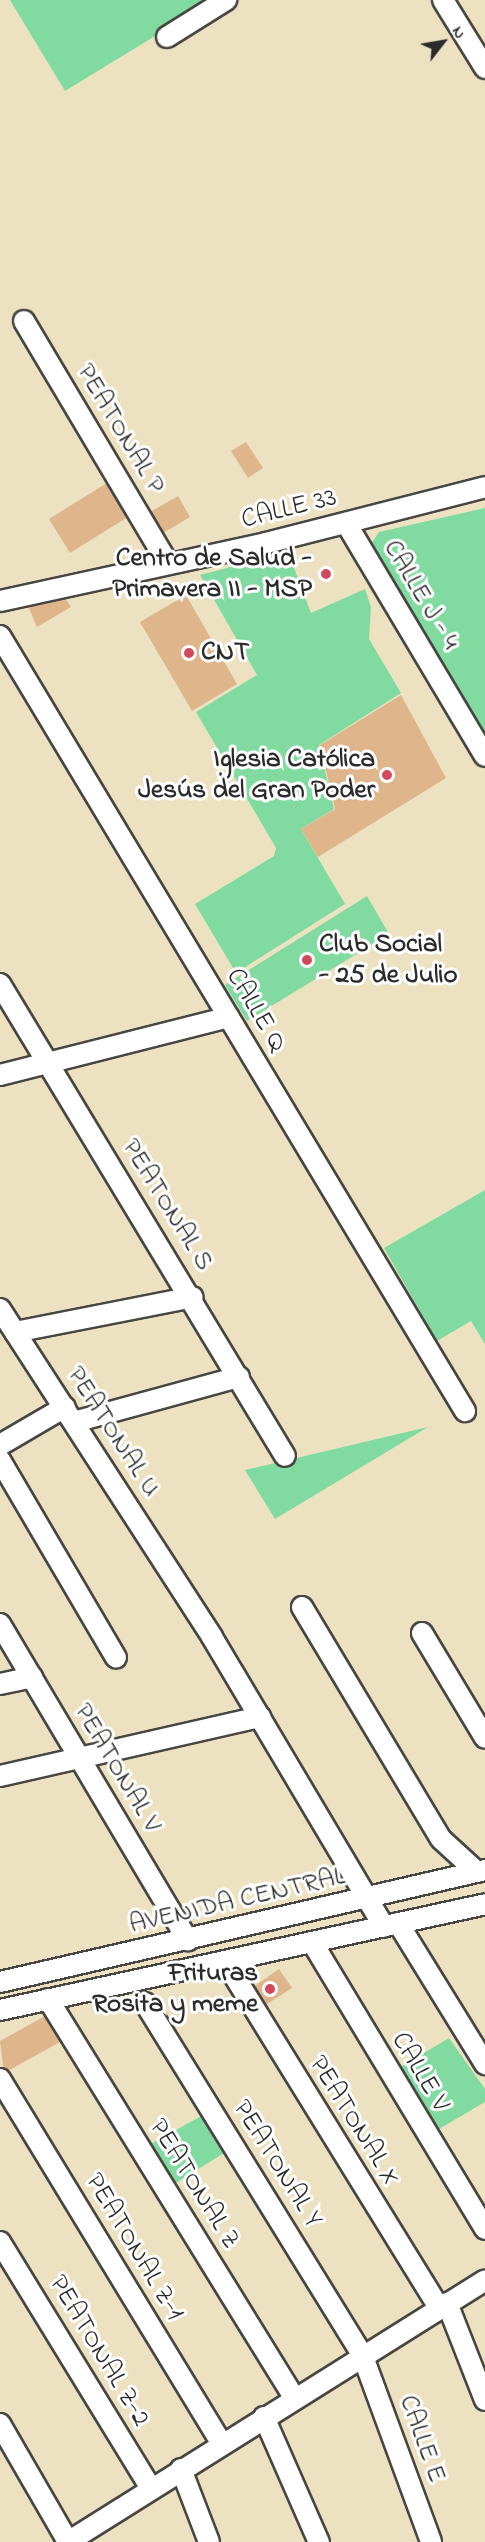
<!DOCTYPE html>
<html>
<head>
<meta charset="utf-8">
<style>
	body { margin:0 }
	#map { position:relative; width:485px; height:2542px; overflow:hidden; background:#ece2c2; font-family:"Indie Flower",sans-serif }
	div>[style] { position:absolute }
	.green>* { inset:0; background:#81dba1 }
	.building>* { inset:0; background:#dfb58c }
	.roads { filter:drop-shadow(2px 0 #484642) drop-shadow(-2px 0 #484642) drop-shadow(0 2px #484642) drop-shadow(0 -2px #484642) }
	.street>* { height:20px; margin:-10px; padding:0 10px; transform-origin:10px; border-radius:10px; background:#fff }
	.dots>* { width:16px; height:16px; translate:-50% -50%; box-sizing:border-box; border:3px solid #fff; border-radius:50% }
	span { translate:-50% -50%; white-space:nowrap; text-align:center; line-height:1.15; -webkit-text-stroke:6px #fff; paint-order:stroke }
	.street-label { font-size:27px; color:#2b2b2b }
	.poi-label { font-size:27px; color:#2b2b2b; font-weight:700 }
	.right { translate:-100% -50%; text-align:right }
	.left { translate:0 -50%; text-align:left }
	.north { position:absolute; left:413px; top:12px; width:60px; height:60px; -webkit-text-stroke:4px #fff; paint-order:stroke; rotate:59deg; font-size:16px; font-weight:700; line-height:24px; text-align:center; color:#2b2b2b }
	.north::after { content:''; display:block; margin:auto; width:21px; height:27px; background:#2b2b2b; clip-path:polygon(50% 0,100% 100%,50% 72%,0 100%) }
</style>
</head>
<body>
<div id="map">
	<div class="green">
		<div style="clip-path:polygon(10px 0,214px 0,65px 91px)"></div>
		<div style="clip-path:polygon(485px 508px,485px 748px,367px 550px,379px 532px)"></div>
		<div style="clip-path:polygon(288px 552px,311px 613px,365px 589px,371px 607px,369px 639px,401px 693px,319px 745px,334px 809px,301px 829px,345px 904px,236px 973px,195px 904px,274px 856px,276px 848px,196px 712px,257px 675px,200px 575px)"></div>
		<div style="clip-path:polygon(367px 896px,389px 934px,247px 1021px,225px 985px)"></div>
		<div style="clip-path:polygon(485px 1190px,485px 1344px,471px 1321px,437px 1341px,384px 1248px)"></div>
		<div style="clip-path:polygon(428px 1427px,275px 1519px,245px 1470px)"></div>
		<div style="clip-path:polygon(449px 2038px,485px 2089px,485px 2102px,434px 2132px,397px 2069px)"></div>
		<div style="clip-path:polygon(205px 2114px,224px 2153px,171px 2186px,145px 2147px)"></div>
	</div>
	<div class="building">
		<div style="clip-path:polygon(246px 442px,263px 468px,248px 478px,231px 451px)"></div>
		<div style="clip-path:polygon(110px 481px,131px 515px,70px 553px,49px 519px)"></div>
		<div style="clip-path:polygon(178px 496px,190px 517px,158px 536px,145px 515px)"></div>
		<div style="clip-path:polygon(186px 595px,237px 684px,192px 711px,140px 622px)"></div>
		<div style="clip-path:polygon(64px 596px,71px 607px,37px 627px,27px 604px)"></div>
		<div style="clip-path:polygon(401px 695px,446px 778px,318px 857px,301px 829px,335px 809px,320px 745px)"></div>
		<div style="clip-path:polygon(279px 1969px,292px 1988px,261px 2008px,249px 1990px)"></div>
		<div style="clip-path:polygon(45px 2016px,60px 2042px,4px 2073px,0 2041px)"></div>
	</div>
	<div class="roads">
		<div class="street">
			<div style="left:443px;top:0;width:80px;rotate:58.3deg"></div>
			<div style="left:167px;top:37px;width:70px;rotate:-32.1deg"></div>
			<div style="left:24px;top:321px;width:282px;rotate:59.3deg"></div>
			<div style="left:346px;top:523px;width:271px;rotate:59.2deg"></div>
			<div style="left:0;top:601px;width:272px;rotate:-12.3deg"></div>
			<div style="left:266px;top:543px;width:226px;rotate:-14.3deg"></div>
			<div style="left:0;top:636px;width:904px;rotate:59.04deg"></div>
			<div style="left:0;top:984px;width:551px;rotate:58.88deg"></div>
			<div style="left:0;top:1075px;width:236px;rotate:-14.2deg"></div>
			<div style="left:0;top:1309px;width:391px;rotate:57.1deg"></div>
			<div style="left:212px;top:1637px;width:337px;rotate:59.3deg"></div>
			<div style="left:15px;top:1332px;width:181px;rotate:-11.1deg"></div>
			<div style="left:74px;top:1422px;width:171px;rotate:-15.3deg"></div>
			<div style="left:0;top:1445px;width:75px;rotate:-30.3deg"></div>
			<div style="left:0;top:1460px;width:229px;rotate:59.6deg"></div>
			<div style="left:302px;top:1607px;width:270px;rotate:59.1deg"></div>
			<div style="left:441px;top:1839px;width:49px;rotate:42.5deg"></div>
			<div style="left:0;top:1624px;width:368px;rotate:59.3deg"></div>
			<div style="left:422px;top:1633px;width:122px;rotate:59deg"></div>
			<div style="left:0;top:1684px;width:33px;rotate:-12deg"></div>
			<div style="left:0;top:1776px;width:267px;rotate:-12.8deg"></div>
			<div style="left:398px;top:1923px;width:166px;rotate:58.3deg"></div>
			<div style="left:312px;top:1942px;width:335px;rotate:58.9deg"></div>
			<div style="left:225px;top:1961px;width:408px;rotate:58.3deg"></div>
			<div style="left:0;top:1982px;width:498px;rotate:-13deg"></div>
			<div style="left:48px;top:1999px;width:469px;rotate:58.3deg"></div>
			<div style="left:145px;top:2003px;width:413px;rotate:58.3deg"></div>
			<div style="left:362px;top:2354px;width:200px;rotate:69.8deg"></div>
			<div style="left:0;top:2010px;width:496px;rotate:-12.3deg"></div>
			<div style="left:0;top:2079px;width:426px;rotate:58.7deg"></div>
			<div style="left:0;top:2242px;width:289px;rotate:58.5deg"></div>
			<div style="left:447px;top:2303px;width:104px;rotate:68.6deg"></div>
			<div style="left:264px;top:2417px;width:137px;rotate:66.3deg"></div>
			<div style="left:0;top:2424px;width:136px;rotate:60deg"></div>
			<div style="left:68px;top:2542px;width:492px;rotate:-32.1deg"></div>
			<div style="left:181px;top:2469px;width:78px;rotate:69deg"></div>
		</div>
	</div>
	<div class="dots">
		<div style="left:326px;top:574px;background:#d1495b"></div>
		<div style="left:189px;top:653px;background:#d1495b"></div>
		<div style="left:387px;top:775px;background:#d1495b"></div>
		<div style="left:307px;top:960px;background:#d1495b"></div>
		<div style="left:270px;top:1989px;background:#d1495b"></div>
	</div>
	<div class="street-label">
		<span style="left:120px;top:429px;rotate:59deg">PEATONAL P</span>
		<span style="left:289px;top:509px;rotate:-14deg">CALLE 33</span>
		<span style="left:421px;top:595px;rotate:59deg">CALLE J - 4</span>
		<span style="left:256px;top:1010px;rotate:59deg">CALLE Q</span>
		<span style="left:167px;top:1205px;rotate:58deg">PEATONAL S</span>
		<span style="left:113px;top:1432px;rotate:57deg">PEATONAL U</span>
		<span style="left:117px;top:1768px;rotate:59deg">PEATONAL V</span>
		<span style="left:237px;top:1901px;rotate:-13deg">AVENIDA CENTRAL</span>
		<span style="left:420px;top:2072px;rotate:59deg">CALLE V</span>
		<span style="left:354px;top:2121px;rotate:58deg">PEATONAL X</span>
		<span style="left:277px;top:2164px;rotate:58deg">PEATONAL Y</span>
		<span style="left:194px;top:2184px;rotate:58deg">PEATONAL Z</span>
		<span style="left:134px;top:2247px;rotate:59deg">PEATONAL Z-1</span>
		<span style="left:99px;top:2351px;rotate:59deg">PEATONAL Z-2</span>
		<span style="left:422px;top:2439px;rotate:70deg">CALLE E</span>
	</div>
	<div class="poi-label">
		<span class="right" style="left:312px;top:574px">Centro de Salud -<br>Primavera II - MSP</span>
		<span class="left" style="left:201px;top:653px">CNT</span>
		<span class="right" style="left:375px;top:775px">Iglesia Católica<br>Jesús del Gran Poder</span>
		<span class="left" style="left:319px;top:960px">Club Social<br>- 25 de Julio</span>
		<span class="right" style="left:258px;top:1989px">Frituras<br>Rosita y meme</span>
	</div>
	<div class="north">N</div>
</div>
</body>
</html>
